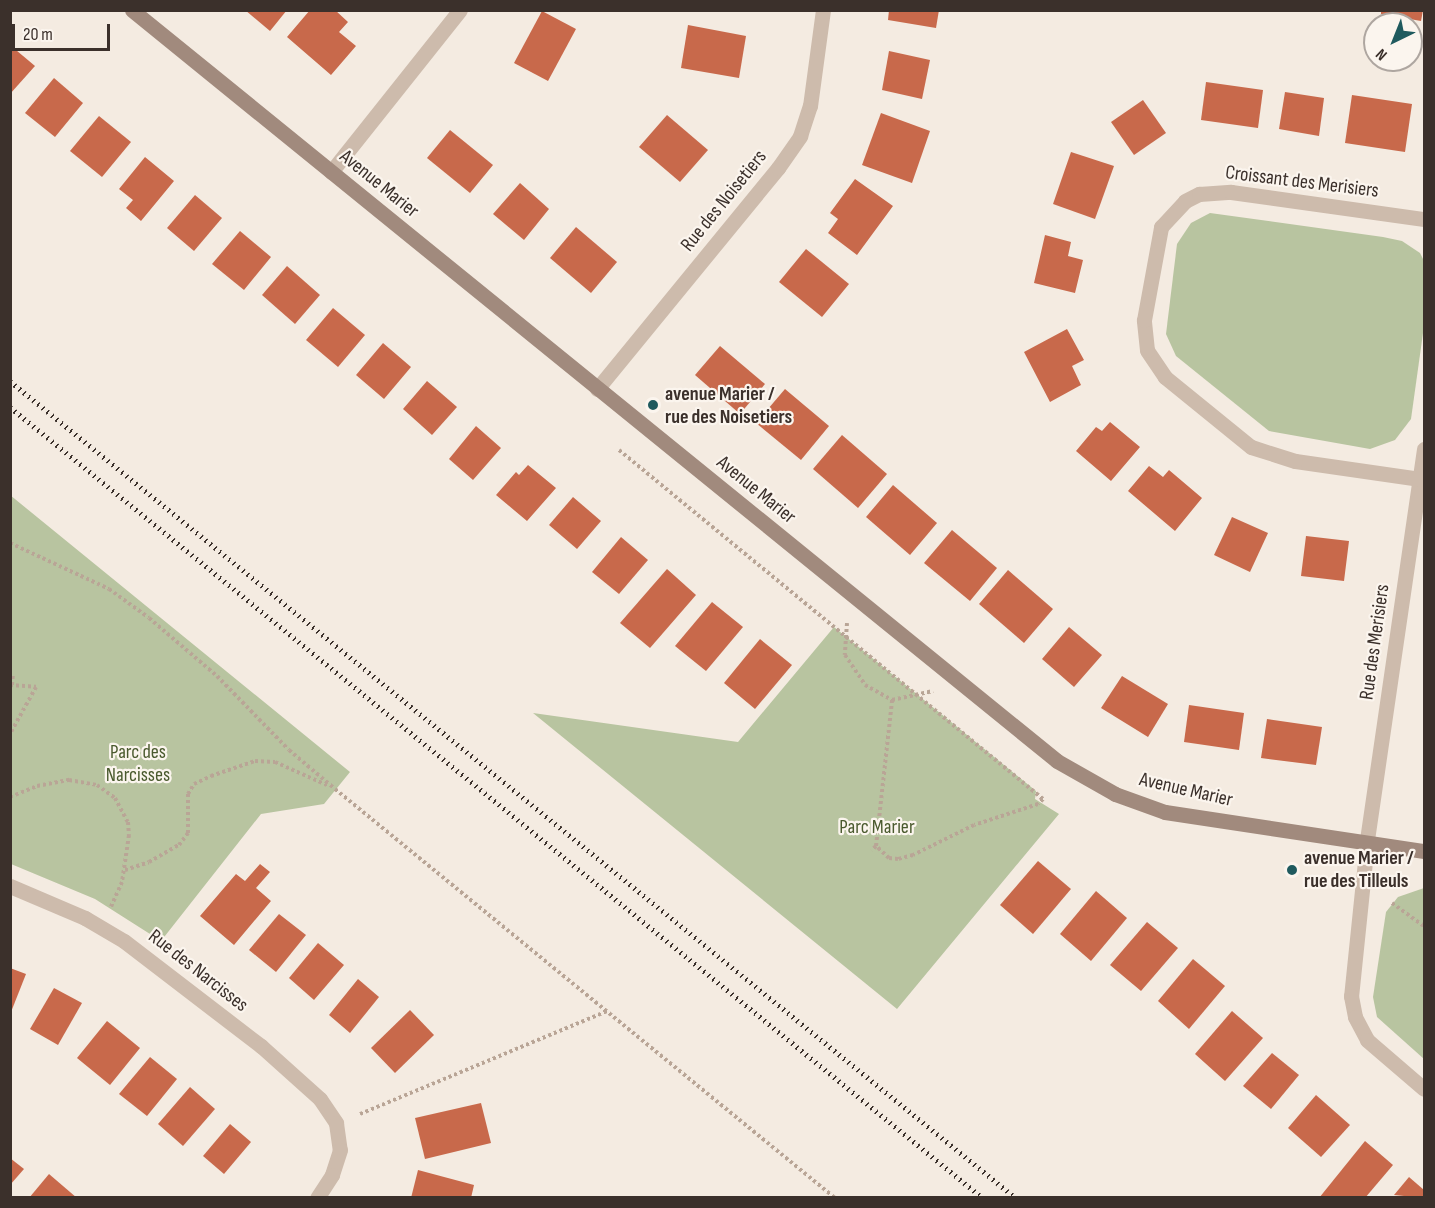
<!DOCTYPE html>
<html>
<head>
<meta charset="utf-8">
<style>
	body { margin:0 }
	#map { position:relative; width:1435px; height:1208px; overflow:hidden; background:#f4ebe1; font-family:"Sofia Sans Condensed",sans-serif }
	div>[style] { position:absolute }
	.green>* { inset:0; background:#b8c4a0 }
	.building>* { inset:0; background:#c8694b }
	.path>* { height:4px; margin-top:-2px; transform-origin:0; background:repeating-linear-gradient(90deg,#b9a596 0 3px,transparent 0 6px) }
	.street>* { height:15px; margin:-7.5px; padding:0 7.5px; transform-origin:7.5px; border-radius:7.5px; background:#cdbbac }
	.secondary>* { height:15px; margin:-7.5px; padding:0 7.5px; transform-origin:7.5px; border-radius:7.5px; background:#a18a7d }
	.rail>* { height:4.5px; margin-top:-2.25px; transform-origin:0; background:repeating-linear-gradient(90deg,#3b302b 0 1.5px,transparent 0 6px) }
	.dots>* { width:16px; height:16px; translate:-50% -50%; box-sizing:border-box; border:3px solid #fbf5ee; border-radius:50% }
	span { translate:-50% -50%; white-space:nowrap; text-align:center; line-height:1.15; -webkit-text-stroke:4.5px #fbf5ee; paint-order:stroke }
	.street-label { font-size:20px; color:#3b302b }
	.poi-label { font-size:20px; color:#3b302b; font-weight:700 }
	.left { translate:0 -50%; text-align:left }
	.park-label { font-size:20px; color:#4a5a2e }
	.frame { position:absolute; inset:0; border:12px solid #3b302b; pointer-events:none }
	.north { position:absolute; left:1363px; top:12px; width:60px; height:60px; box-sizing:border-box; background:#fbf5ee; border:2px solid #aea6a0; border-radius:50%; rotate:223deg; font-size:16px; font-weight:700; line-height:24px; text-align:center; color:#3b302b }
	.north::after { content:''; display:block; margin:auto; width:21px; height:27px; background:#1f5a5e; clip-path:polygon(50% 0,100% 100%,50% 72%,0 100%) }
	.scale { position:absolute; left:12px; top:24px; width:98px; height:27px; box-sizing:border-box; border:3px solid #3b302b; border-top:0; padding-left:8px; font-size:18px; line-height:21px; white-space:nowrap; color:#3b302b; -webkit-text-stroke:4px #fbf5ee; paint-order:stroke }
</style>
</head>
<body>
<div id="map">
	<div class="green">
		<div style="clip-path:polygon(1210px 213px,1383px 237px,1402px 241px,1420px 253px,1424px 261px,1424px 326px,1411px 419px,1395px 440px,1370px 449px,1269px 431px,1176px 356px,1166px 334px,1177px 244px,1191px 223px)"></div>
		<div style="clip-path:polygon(10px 495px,350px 772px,324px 804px,261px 814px,161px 941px,95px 899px,11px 864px)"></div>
		<div style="clip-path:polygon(834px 627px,1036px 791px,1035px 799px,1059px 814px,897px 1009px,533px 713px,738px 742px)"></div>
		<div style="clip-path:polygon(1424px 888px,1424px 1059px,1377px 1017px,1373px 997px,1386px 912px,1398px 897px)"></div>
	</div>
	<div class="building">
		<div style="clip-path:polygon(245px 10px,287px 10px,270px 31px)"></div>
		<div style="clip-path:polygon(310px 10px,335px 10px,348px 22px,339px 32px,356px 46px,331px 75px,287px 37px)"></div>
		<div style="clip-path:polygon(889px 10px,939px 10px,936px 28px,888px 20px)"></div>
		<div style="clip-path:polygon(1381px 10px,1423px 10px,1421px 21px,1381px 14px)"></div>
		<div style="clip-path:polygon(542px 11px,576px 29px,548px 81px,514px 63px)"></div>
		<div style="clip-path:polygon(688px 25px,746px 36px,739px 78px,681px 68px)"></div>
		<div style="clip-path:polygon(10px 45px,35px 66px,10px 94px)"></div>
		<div style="clip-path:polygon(889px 51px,930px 60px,922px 99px,882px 90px)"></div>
		<div style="clip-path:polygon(54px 78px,83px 103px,55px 137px,25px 113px)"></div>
		<div style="clip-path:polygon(1206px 82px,1263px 90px,1258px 128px,1201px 120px)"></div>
		<div style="clip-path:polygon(1285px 92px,1324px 98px,1319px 136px,1279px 129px)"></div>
		<div style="clip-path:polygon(1352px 95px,1412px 104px,1405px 152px,1345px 143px)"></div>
		<div style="clip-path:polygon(1143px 100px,1166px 133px,1134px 155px,1111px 122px)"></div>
		<div style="clip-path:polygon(881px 113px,930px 131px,912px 183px,862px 165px)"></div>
		<div style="clip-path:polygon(667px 115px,708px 150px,680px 182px,639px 147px)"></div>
		<div style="clip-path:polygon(99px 116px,131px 142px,102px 177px,70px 151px)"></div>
		<div style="clip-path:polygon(450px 130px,493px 165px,470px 193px,427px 158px)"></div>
		<div style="clip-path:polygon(1071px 152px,1114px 166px,1095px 219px,1053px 204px)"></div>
		<div style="clip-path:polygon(145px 157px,174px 181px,141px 221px,126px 208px,133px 200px,119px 189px)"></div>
		<div style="clip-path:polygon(855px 179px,893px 206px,857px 255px,828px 233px,838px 219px,830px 213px)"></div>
		<div style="clip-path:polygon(520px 183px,549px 209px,524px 240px,493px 214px)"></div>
		<div style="clip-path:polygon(195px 195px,222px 218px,194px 251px,167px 228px)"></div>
		<div style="clip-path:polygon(576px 227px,617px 262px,591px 293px,550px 258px)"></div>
		<div style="clip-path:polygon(240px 231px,271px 257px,244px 290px,212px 264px)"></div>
		<div style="clip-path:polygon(1045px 235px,1071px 242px,1068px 256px,1083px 260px,1075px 293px,1034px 283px)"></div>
		<div style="clip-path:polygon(806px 249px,849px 284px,822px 317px,779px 282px)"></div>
		<div style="clip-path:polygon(287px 266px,320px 295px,295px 324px,262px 295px)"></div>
		<div style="clip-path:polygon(333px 308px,365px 335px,338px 367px,306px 340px)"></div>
		<div style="clip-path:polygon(1067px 329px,1084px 360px,1072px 366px,1081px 385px,1050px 402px,1024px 352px)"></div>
		<div style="clip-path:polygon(383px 343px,411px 367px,384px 399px,356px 375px)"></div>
		<div style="clip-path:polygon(720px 346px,765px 384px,740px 414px,695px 375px)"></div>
		<div style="clip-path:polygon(427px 381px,457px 407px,432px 435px,403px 409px)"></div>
		<div style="clip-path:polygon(785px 389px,829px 426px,801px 460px,756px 423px)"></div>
		<div style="clip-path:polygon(1110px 422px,1140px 447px,1111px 481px,1076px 451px,1096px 427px,1102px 431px)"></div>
		<div style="clip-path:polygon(476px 426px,501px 448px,473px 480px,449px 459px)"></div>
		<div style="clip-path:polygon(842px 435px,887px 474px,858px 508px,813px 469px)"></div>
		<div style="clip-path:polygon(528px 465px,556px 488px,527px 521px,496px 495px,516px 472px,519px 475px)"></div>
		<div style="clip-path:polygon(1149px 466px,1163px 477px,1169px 470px,1202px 498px,1175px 531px,1128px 491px)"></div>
		<div style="clip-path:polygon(893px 485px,937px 523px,910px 555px,866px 517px)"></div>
		<div style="clip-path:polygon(573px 497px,601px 521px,577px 549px,549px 525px)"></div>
		<div style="clip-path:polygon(1232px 517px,1268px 533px,1250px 572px,1214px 555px)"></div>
		<div style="clip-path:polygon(952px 530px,997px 568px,970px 601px,924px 563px)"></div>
		<div style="clip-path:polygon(1306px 536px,1349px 541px,1344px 581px,1301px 576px)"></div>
		<div style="clip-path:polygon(621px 537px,648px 560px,619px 594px,592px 572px)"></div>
		<div style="clip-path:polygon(667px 569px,696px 595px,650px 648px,620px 623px)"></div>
		<div style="clip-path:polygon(1008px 570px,1053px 609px,1024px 643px,979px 604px)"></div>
		<div style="clip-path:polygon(712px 602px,743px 627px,706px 671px,675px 646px)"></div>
		<div style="clip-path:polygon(1069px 627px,1102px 655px,1074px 687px,1042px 659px)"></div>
		<div style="clip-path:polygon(760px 639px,792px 665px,755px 709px,724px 683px)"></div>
		<div style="clip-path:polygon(1122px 676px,1168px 704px,1148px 737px,1101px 708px)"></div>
		<div style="clip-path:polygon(1189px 705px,1244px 713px,1239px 750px,1184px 742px)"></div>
		<div style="clip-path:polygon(1267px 719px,1322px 727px,1316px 765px,1261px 758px)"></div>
		<div style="clip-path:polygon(1038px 861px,1071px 889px,1033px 934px,1000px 905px)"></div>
		<div style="clip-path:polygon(260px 864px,270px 872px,256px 888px,271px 901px,234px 945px,200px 916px,236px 874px,245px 881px)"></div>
		<div style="clip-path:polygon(1096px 891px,1127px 918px,1091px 961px,1060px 934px)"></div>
		<div style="clip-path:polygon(279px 914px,306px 935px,276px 972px,249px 950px)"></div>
		<div style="clip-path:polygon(1147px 922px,1178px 948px,1141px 991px,1110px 965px)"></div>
		<div style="clip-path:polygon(318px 943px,344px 965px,314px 1000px,289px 978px)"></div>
		<div style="clip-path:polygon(1193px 959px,1225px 986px,1189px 1029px,1158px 1001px)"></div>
		<div style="clip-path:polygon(10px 968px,26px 974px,11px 1012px,10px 1012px)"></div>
		<div style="clip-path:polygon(358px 979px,379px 997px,350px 1033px,329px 1015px)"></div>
		<div style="clip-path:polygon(54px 988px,82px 1003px,58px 1045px,30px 1029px)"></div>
		<div style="clip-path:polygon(410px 1010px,434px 1035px,395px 1073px,371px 1048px)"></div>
		<div style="clip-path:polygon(1232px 1011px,1263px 1038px,1225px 1081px,1195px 1054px)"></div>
		<div style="clip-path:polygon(107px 1021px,140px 1048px,110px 1085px,77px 1058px)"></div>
		<div style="clip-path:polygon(1272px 1053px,1299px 1075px,1271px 1109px,1243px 1086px)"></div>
		<div style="clip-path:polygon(150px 1057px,177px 1079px,147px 1116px,119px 1094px)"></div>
		<div style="clip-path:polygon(190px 1087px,215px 1109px,183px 1146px,158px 1124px)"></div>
		<div style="clip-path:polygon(1316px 1095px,1350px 1125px,1321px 1157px,1288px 1128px)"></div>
		<div style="clip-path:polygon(481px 1103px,491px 1143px,425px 1159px,415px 1118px)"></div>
		<div style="clip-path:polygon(230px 1124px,251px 1142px,224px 1174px,203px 1156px)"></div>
		<div style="clip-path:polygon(1365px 1141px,1393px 1165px,1365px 1198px,1319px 1198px)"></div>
		<div style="clip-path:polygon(10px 1158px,24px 1169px,10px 1185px)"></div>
		<div style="clip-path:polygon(418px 1170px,474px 1185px,471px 1198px,411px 1198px)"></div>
		<div style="clip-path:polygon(49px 1174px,77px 1198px,29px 1198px)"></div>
		<div style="clip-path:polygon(1409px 1177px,1424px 1190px,1424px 1198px,1394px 1195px)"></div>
	</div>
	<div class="path">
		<div style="left:619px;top:450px;width:549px;rotate:39.46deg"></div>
		<div style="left:1043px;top:799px;width:7px;rotate:135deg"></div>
		<div style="left:1038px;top:804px;width:67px;rotate:161.8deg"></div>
		<div style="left:974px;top:825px;width:68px;rotate:153.8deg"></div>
		<div style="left:913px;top:855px;width:16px;rotate:165deg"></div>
		<div style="left:898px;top:859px;width:9px;rotate:-174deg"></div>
		<div style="left:889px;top:858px;width:18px;rotate:-137deg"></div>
		<div style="left:876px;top:846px;width:6px;rotate:135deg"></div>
		<div style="left:10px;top:543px;width:109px;rotate:24.9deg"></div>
		<div style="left:109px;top:589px;width:49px;rotate:35.9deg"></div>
		<div style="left:149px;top:618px;width:89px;rotate:40.5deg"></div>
		<div style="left:217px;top:676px;width:103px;rotate:45.8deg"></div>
		<div style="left:289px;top:750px;width:60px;rotate:40.3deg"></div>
		<div style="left:335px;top:789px;width:646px;rotate:39.28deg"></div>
		<div style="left:847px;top:623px;width:32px;rotate:94deg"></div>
		<div style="left:845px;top:655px;width:36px;rotate:56deg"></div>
		<div style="left:865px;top:685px;width:31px;rotate:29deg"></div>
		<div style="left:892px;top:700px;width:42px;rotate:-12.4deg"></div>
		<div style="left:10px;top:685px;width:26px;rotate:4deg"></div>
		<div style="left:36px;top:687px;width:54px;rotate:119deg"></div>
		<div style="left:12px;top:685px;width:11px;rotate:-85deg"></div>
		<div style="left:10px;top:797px;width:29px;rotate:-22deg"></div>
		<div style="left:37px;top:786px;width:33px;rotate:-11deg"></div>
		<div style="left:69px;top:780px;width:28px;rotate:10deg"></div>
		<div style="left:97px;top:785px;width:22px;rotate:36deg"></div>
		<div style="left:115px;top:798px;width:27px;rotate:62deg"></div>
		<div style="left:128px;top:822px;width:13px;rotate:86deg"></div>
		<div style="left:129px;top:835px;width:48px;rotate:98.5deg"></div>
		<div style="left:122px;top:882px;width:27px;rotate:114deg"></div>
		<div style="left:876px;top:846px;width:147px;rotate:-83.7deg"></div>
		<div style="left:125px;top:870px;width:25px;rotate:-18deg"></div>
		<div style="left:149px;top:862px;width:34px;rotate:-30deg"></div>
		<div style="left:179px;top:845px;width:15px;rotate:-53deg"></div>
		<div style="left:188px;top:833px;width:39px;rotate:-90deg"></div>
		<div style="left:188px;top:794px;width:12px;rotate:-59deg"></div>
		<div style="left:194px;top:784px;width:19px;rotate:-25deg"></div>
		<div style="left:211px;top:776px;width:46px;rotate:-18.8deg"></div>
		<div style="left:255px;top:761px;width:20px;rotate:3deg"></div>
		<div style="left:275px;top:762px;width:59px;rotate:24deg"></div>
		<div style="left:1392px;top:903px;width:39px;rotate:36deg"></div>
		<div style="left:360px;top:1114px;width:268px;rotate:-22.6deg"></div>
	</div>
	<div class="street">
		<div style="left:331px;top:172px;width:207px;rotate:-51.5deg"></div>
		<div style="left:597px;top:389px;width:286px;rotate:-50.7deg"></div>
		<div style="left:778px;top:168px;width:39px;rotate:-55deg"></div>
		<div style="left:800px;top:136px;width:32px;rotate:-72deg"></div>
		<div style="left:810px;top:106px;width:97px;rotate:-82.3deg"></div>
		<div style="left:1424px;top:449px;width:397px;rotate:98.3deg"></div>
		<div style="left:1367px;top:842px;width:155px;rotate:95.9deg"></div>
		<div style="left:1351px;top:996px;width:21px;rotate:79deg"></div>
		<div style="left:1355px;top:1017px;width:26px;rotate:62deg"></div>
		<div style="left:1367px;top:1040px;width:75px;rotate:40.7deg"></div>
		<div style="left:1420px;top:479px;width:126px;rotate:-171.8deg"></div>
		<div style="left:1295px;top:461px;width:46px;rotate:-162.3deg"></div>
		<div style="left:1251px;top:447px;width:111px;rotate:-140.9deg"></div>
		<div style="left:1165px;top:377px;width:32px;rotate:-124deg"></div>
		<div style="left:1147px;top:350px;width:30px;rotate:-96deg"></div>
		<div style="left:1144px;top:320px;width:95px;rotate:-79.6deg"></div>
		<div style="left:1161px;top:227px;width:35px;rotate:-47deg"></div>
		<div style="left:1185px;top:201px;width:16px;rotate:-27deg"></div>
		<div style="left:1199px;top:194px;width:32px;rotate:-4deg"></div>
		<div style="left:1231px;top:192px;width:195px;rotate:8deg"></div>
		<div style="left:10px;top:886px;width:82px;rotate:23.1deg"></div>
		<div style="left:85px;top:918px;width:45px;rotate:30.5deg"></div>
		<div style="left:124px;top:941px;width:173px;rotate:37.5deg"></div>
		<div style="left:261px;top:1046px;width:79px;rotate:41.9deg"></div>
		<div style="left:320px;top:1099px;width:29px;rotate:56deg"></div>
		<div style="left:336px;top:1123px;width:27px;rotate:82deg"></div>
		<div style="left:340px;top:1150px;width:26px;rotate:108deg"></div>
		<div style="left:332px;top:1175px;width:27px;rotate:123deg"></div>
	</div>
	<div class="secondary">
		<div style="left:132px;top:10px;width:1191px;rotate:39.07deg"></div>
		<div style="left:1057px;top:761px;width:67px;rotate:29.6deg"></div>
		<div style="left:1115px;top:794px;width:53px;rotate:19.8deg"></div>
		<div style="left:1165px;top:812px;width:262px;rotate:8.6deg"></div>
	</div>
	<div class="rail">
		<div style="left:10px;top:381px;width:1296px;rotate:39.08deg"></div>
		<div style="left:10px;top:407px;width:1254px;rotate:39.11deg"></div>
	</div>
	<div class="dots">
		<div style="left:653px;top:405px;background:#1f5a5e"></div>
		<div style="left:1292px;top:870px;background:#1f5a5e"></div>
	</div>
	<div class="street-label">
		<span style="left:1302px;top:182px;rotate:7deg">Croissant des Merisiers</span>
		<span style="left:379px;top:184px;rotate:39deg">Avenue Marier</span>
		<span style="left:724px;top:201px;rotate:-51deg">Rue des Noisetiers</span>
		<span style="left:756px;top:490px;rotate:39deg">Avenue Marier</span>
		<span style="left:1375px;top:642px;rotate:-82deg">Rue des Merisiers</span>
		<span style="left:1186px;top:790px;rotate:13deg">Avenue Marier</span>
		<span style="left:198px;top:971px;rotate:38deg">Rue des Narcisses</span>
	</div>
	<div class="poi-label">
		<span class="left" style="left:665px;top:406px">avenue Marier /<br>rue des Noisetiers</span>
		<span class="left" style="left:1304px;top:870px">avenue Marier /<br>rue des Tilleuls</span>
	</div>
	<div class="park-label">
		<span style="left:138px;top:764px">Parc des<br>Narcisses</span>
		<span style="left:877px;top:827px">Parc Marier</span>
	</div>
	<div class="frame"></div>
	<div class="north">N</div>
	<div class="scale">20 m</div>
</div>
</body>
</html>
